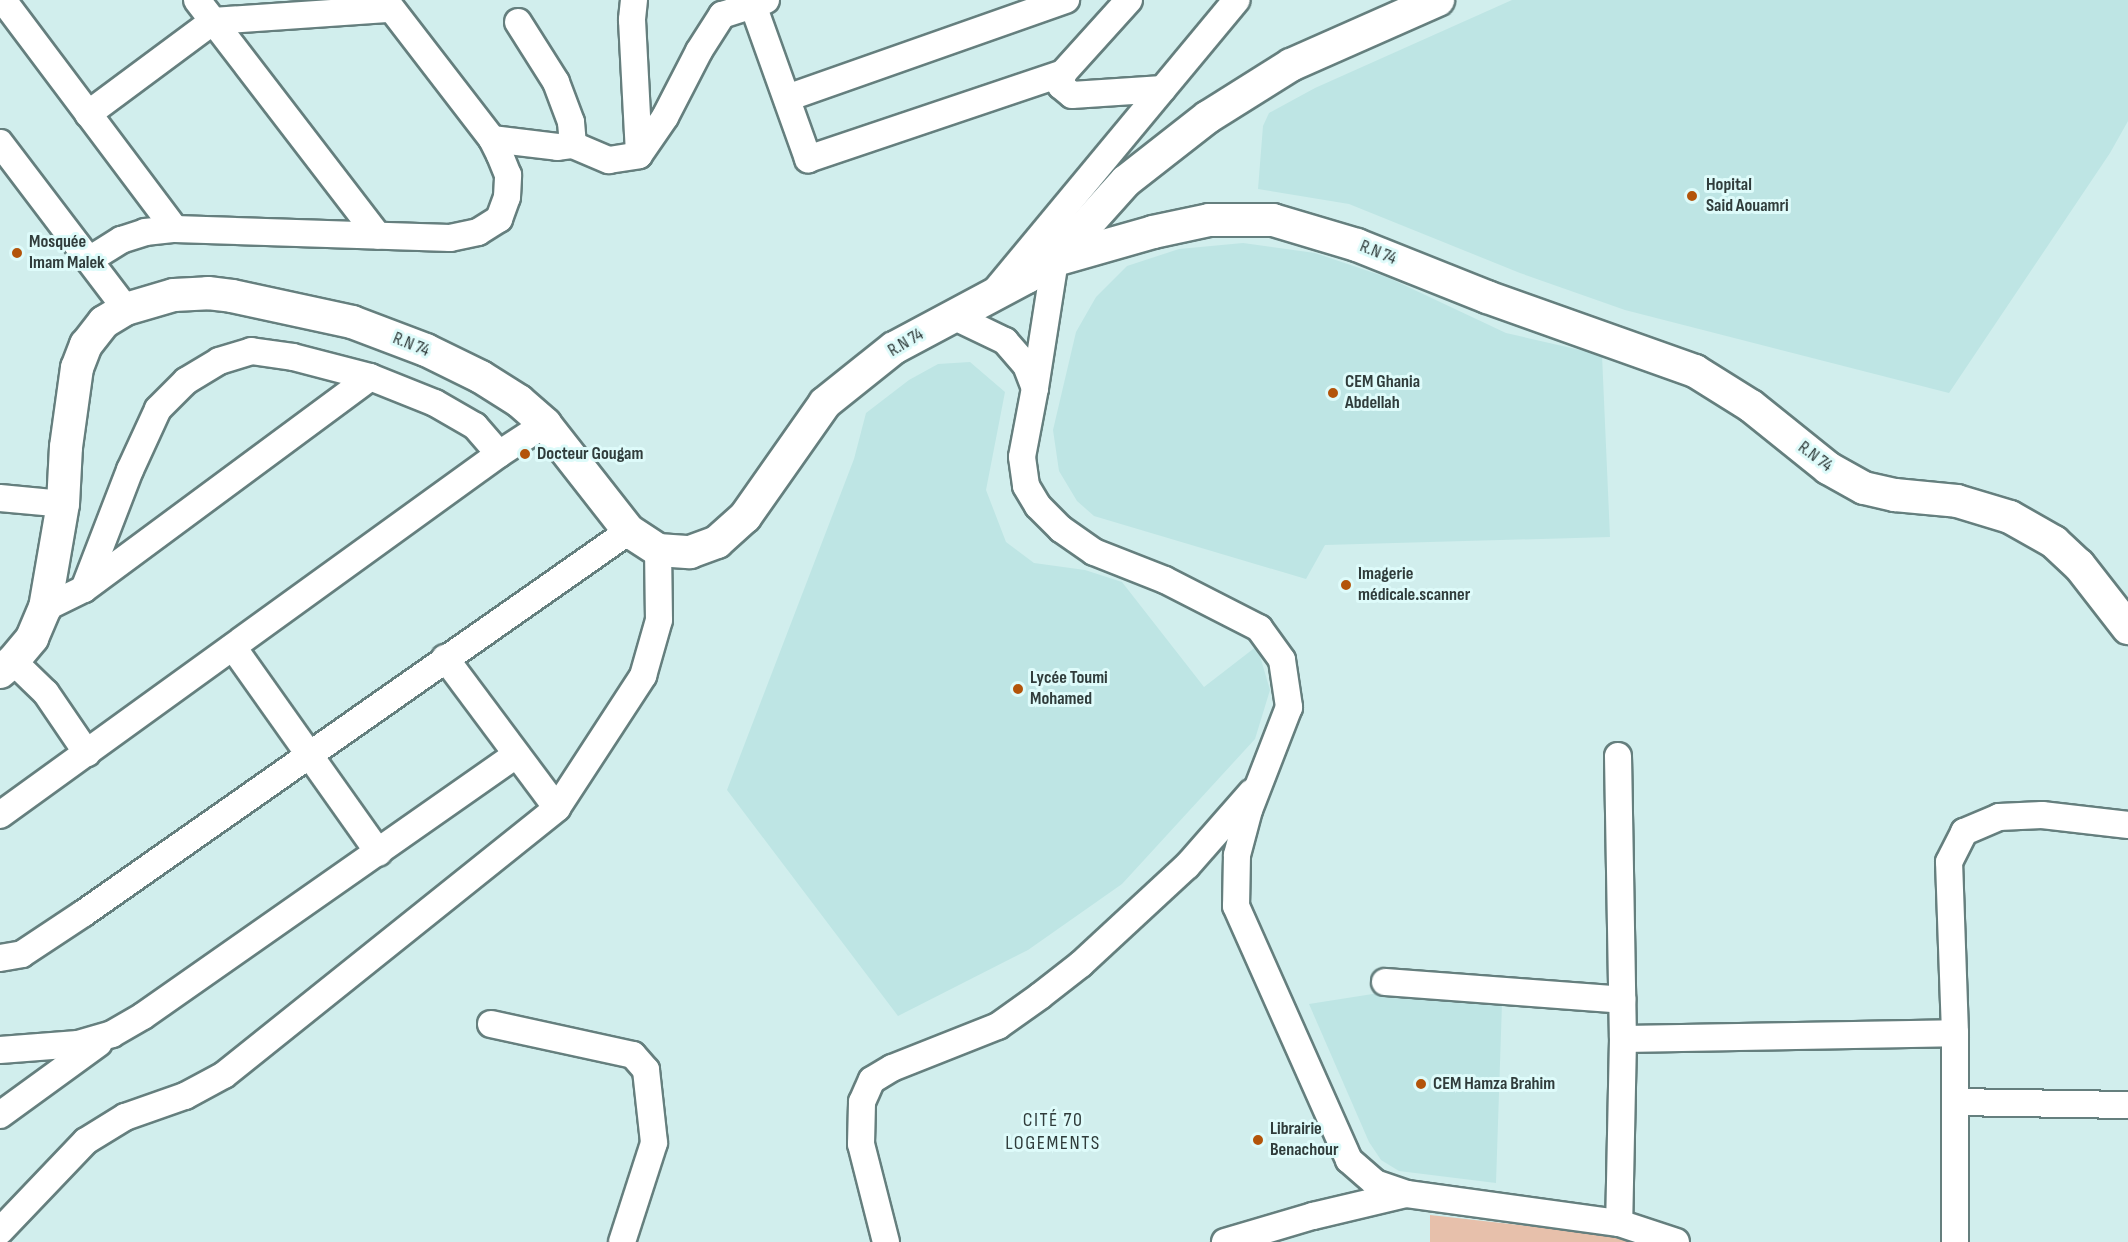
<!DOCTYPE html>
<html>
<head>
<meta charset="utf-8">
<style>
	body { margin:0 }
	#map { position:relative; width:2128px; height:1242px; overflow:hidden; background:#d1eeed; font-family:"Sofia Sans Condensed",sans-serif }
	div>[style] { position:absolute }
	.built>* { inset:0; background:#bee5e4 }
	.green>* { inset:0; background:#e7c0ab }
	.roads { filter:drop-shadow(2px 0 #657f7e) drop-shadow(-2px 0 #657f7e) drop-shadow(0 2px #657f7e) drop-shadow(0 -2px #657f7e) }
	.minor>* { height:26px; margin:-13px; padding:0 13px; transform-origin:13px; border-radius:13px; background:#fff }
	.major>* { height:32px; margin:-16px; padding:0 16px; transform-origin:16px; border-radius:16px; background:#fff }
	.dots>* { width:16px; height:16px; translate:-50% -50%; box-sizing:border-box; border:3px solid #defbfa; border-radius:50% }
	span { translate:-50% -50%; white-space:nowrap; text-align:center; line-height:1.15; -webkit-text-stroke:6px #defbfa; paint-order:stroke }
	.poi-label { font-size:18px; color:#303c3b; font-weight:700 }
	.left { translate:0 -50%; text-align:left }
	.street-label { font-size:18px; color:#303c3b }
	.neighbourhood-label { font-size:20px; color:#303c3b; letter-spacing:1.5px }
</style>
</head>
<body>
<div id="map">
	<div class="built">
		<div style="clip-path:polygon(1512px 0,2128px 0,2128px 121px,2110px 153px,1949px 393px,1625px 310px,1520px 273px,1349px 204px,1258px 189px,1263px 126px,1269px 113px,1315px 88px)"></div>
		<div style="clip-path:polygon(1243px 243px,1315px 253px,1389px 278px,1506px 333px,1602px 355px,1610px 537px,1325px 545px,1306px 579px,1094px 516px,1077px 501px,1059px 471px,1053px 430px,1076px 332px,1096px 297px,1127px 266px,1179px 249px)"></div>
		<div style="clip-path:polygon(970px 362px,1005px 392px,986px 490px,1006px 542px,1034px 563px,1085px 570px,1122px 582px,1204px 687px,1257px 646px,1270px 690px,1255px 739px,1122px 884px,1028px 950px,898px 1016px,727px 790px,854px 459px,866px 413px,909px 380px,938px 364px)"></div>
		<div style="clip-path:polygon(1379px 993px,1502px 1003px,1496px 1183px,1399px 1171px,1381px 1160px,1369px 1142px,1309px 1004px)"></div>
	</div>
	<div class="green">
		<div style="clip-path:polygon(1430px 1215px,1618px 1236px,1636px 1242px,1430px 1242px)"></div>
	</div>
	<div class="roads">
		<div class="minor">
			<div style="left:3px;top:0;width:286px;rotate:53.1deg"></div>
			<div style="left:197px;top:0;width:297px;rotate:52.5deg"></div>
			<div style="left:634px;top:0;width:20px;rotate:96deg"></div>
			<div style="left:632px;top:20px;width:135px;rotate:87deg"></div>
			<div style="left:766px;top:0;width:14px;rotate:159deg"></div>
			<div style="left:753px;top:5px;width:164px;rotate:70.3deg"></div>
			<div style="left:808px;top:159px;width:269px;rotate:-18.6deg"></div>
			<div style="left:1129px;top:0;width:98px;rotate:132.1deg"></div>
			<div style="left:1063px;top:73px;width:13px;rotate:99deg"></div>
			<div style="left:1061px;top:86px;width:14px;rotate:39deg"></div>
			<div style="left:1072px;top:95px;width:91px;rotate:-3.8deg"></div>
			<div style="left:787px;top:98px;width:296px;rotate:-19.4deg"></div>
			<div style="left:88px;top:114px;width:156px;rotate:-36.6deg"></div>
			<div style="left:213px;top:21px;width:178px;rotate:-3.9deg"></div>
			<div style="left:492px;top:139px;width:66px;rotate:6.9deg"></div>
			<div style="left:558px;top:147px;width:15px;rotate:-8deg"></div>
			<div style="left:573px;top:145px;width:23px;rotate:-95deg"></div>
			<div style="left:571px;top:122px;width:43px;rotate:-110.6deg"></div>
			<div style="left:556px;top:82px;width:71px;rotate:-122.3deg"></div>
			<div style="left:0;top:143px;width:208px;rotate:52.8deg"></div>
			<div style="left:573px;top:145px;width:39px;rotate:23deg"></div>
			<div style="left:609px;top:160px;width:30px;rotate:-9deg"></div>
			<div style="left:639px;top:155px;width:46px;rotate:-55.6deg"></div>
			<div style="left:665px;top:117px;width:74px;rotate:-62.7deg"></div>
			<div style="left:699px;top:51px;width:43px;rotate:-57.4deg"></div>
			<div style="left:722px;top:15px;width:33px;rotate:-18deg"></div>
			<div style="left:89px;top:260px;width:38px;rotate:-32deg"></div>
			<div style="left:121px;top:240px;width:25px;rotate:-18deg"></div>
			<div style="left:145px;top:232px;width:30px;rotate:-6deg"></div>
			<div style="left:175px;top:229px;width:275px;rotate:1.9deg"></div>
			<div style="left:450px;top:238px;width:29px;rotate:-12deg"></div>
			<div style="left:478px;top:232px;width:25px;rotate:-32deg"></div>
			<div style="left:499px;top:219px;width:23px;rotate:-70deg"></div>
			<div style="left:507px;top:197px;width:22px;rotate:-87deg"></div>
			<div style="left:508px;top:175px;width:22px;rotate:-112deg"></div>
			<div style="left:500px;top:155px;width:18px;rotate:-117deg"></div>
			<div style="left:492px;top:139px;width:175px;rotate:-127.6deg"></div>
			<div style="left:995px;top:291px;width:378px;rotate:-50.3deg"></div>
			<div style="left:953px;top:316px;width:58px;rotate:25.7deg"></div>
			<div style="left:1005px;top:341px;width:32px;rotate:49deg"></div>
			<div style="left:1026px;top:365px;width:25px;rotate:69deg"></div>
			<div style="left:1035px;top:388px;width:130px;rotate:-81.1deg"></div>
			<div style="left:1035px;top:388px;width:70px;rotate:100.7deg"></div>
			<div style="left:1022px;top:457px;width:29px;rotate:82deg"></div>
			<div style="left:1026px;top:486px;width:23px;rotate:59deg"></div>
			<div style="left:1038px;top:506px;width:33px;rotate:45deg"></div>
			<div style="left:1061px;top:529px;width:40px;rotate:34.9deg"></div>
			<div style="left:1094px;top:552px;width:76px;rotate:21.5deg"></div>
			<div style="left:1165px;top:580px;width:106px;rotate:27.1deg"></div>
			<div style="left:1259px;top:628px;width:39px;rotate:54deg"></div>
			<div style="left:1282px;top:660px;width:48px;rotate:81.5deg"></div>
			<div style="left:1289px;top:707px;width:110px;rotate:111.2deg"></div>
			<div style="left:1249px;top:810px;width:47px;rotate:104.9deg"></div>
			<div style="left:1237px;top:855px;width:51px;rotate:91.1deg"></div>
			<div style="left:1236px;top:906px;width:278px;rotate:66deg"></div>
			<div style="left:1349px;top:1160px;width:35px;rotate:41deg"></div>
			<div style="left:1375px;top:1183px;width:34px;rotate:19deg"></div>
			<div style="left:1407px;top:1194px;width:214px;rotate:7.8deg"></div>
			<div style="left:1619px;top:1223px;width:60px;rotate:18.4deg"></div>
			<div style="left:0;top:498px;width:63px;rotate:5.4deg"></div>
			<div style="left:84px;top:589px;width:128px;rotate:-68.9deg"></div>
			<div style="left:130px;top:470px;width:67px;rotate:-65.3deg"></div>
			<div style="left:158px;top:409px;width:40px;rotate:-45deg"></div>
			<div style="left:186px;top:381px;width:39px;rotate:-31deg"></div>
			<div style="left:219px;top:361px;width:34px;rotate:-17deg"></div>
			<div style="left:251px;top:351px;width:42px;rotate:8.1deg"></div>
			<div style="left:293px;top:357px;width:80px;rotate:14.6deg"></div>
			<div style="left:370px;top:377px;width:70px;rotate:21.8deg"></div>
			<div style="left:435px;top:403px;width:46px;rotate:29.9deg"></div>
			<div style="left:475px;top:426px;width:37px;rotate:49deg"></div>
			<div style="left:45px;top:608px;width:43px;rotate:-26deg"></div>
			<div style="left:84px;top:589px;width:356px;rotate:-36.5deg"></div>
			<div style="left:233px;top:647px;width:252px;rotate:54.7deg"></div>
			<div style="left:445px;top:658px;width:187px;rotate:53.3deg"></div>
			<div style="left:13px;top:661px;width:46px;rotate:44.1deg"></div>
			<div style="left:46px;top:693px;width:73px;rotate:55.7deg"></div>
			<div style="left:1618px;top:756px;width:283px;rotate:89deg"></div>
			<div style="left:1623px;top:1039px;width:184px;rotate:91.2deg"></div>
			<div style="left:0;top:815px;width:616px;rotate:-35.88deg"></div>
			<div style="left:499px;top:454px;width:55px;rotate:-33.1deg"></div>
			<div style="left:0;top:958px;width:22px;rotate:-10deg"></div>
			<div style="left:22px;top:954px;width:74px;rotate:-33.5deg"></div>
			<div style="left:84px;top:913px;width:666px;rotate:-35.03deg"></div>
			<div style="left:1385px;top:982px;width:238px;rotate:4.3deg"></div>
			<div style="left:491px;top:1024px;width:145px;rotate:12.3deg"></div>
			<div style="left:633px;top:1055px;width:20px;rotate:49deg"></div>
			<div style="left:646px;top:1070px;width:73px;rotate:83.7deg"></div>
			<div style="left:654px;top:1143px;width:104px;rotate:107.9deg"></div>
			<div style="left:1623px;top:1039px;width:332px;rotate:-1deg"></div>
			<div style="left:0;top:1050px;width:78px;rotate:-4.4deg"></div>
			<div style="left:78px;top:1044px;width:35px;rotate:-16deg"></div>
			<div style="left:112px;top:1034px;width:36px;rotate:-30deg"></div>
			<div style="left:143px;top:1016px;width:455px;rotate:-35deg"></div>
			<div style="left:1955px;top:1102px;width:173px;rotate:1deg"></div>
			<div style="left:0;top:1115px;width:122px;rotate:-36deg"></div>
			<div style="left:0;top:1231px;width:124px;rotate:-46.3deg"></div>
			<div style="left:86px;top:1141px;width:46px;rotate:-31.6deg"></div>
			<div style="left:125px;top:1117px;width:64px;rotate:-19.3deg"></div>
			<div style="left:185px;top:1096px;width:44px;rotate:-28.3deg"></div>
			<div style="left:224px;top:1075px;width:427px;rotate:-38.7deg"></div>
			<div style="left:557px;top:808px;width:158px;rotate:-56.9deg"></div>
			<div style="left:643px;top:676px;width:58px;rotate:-74.1deg"></div>
			<div style="left:659px;top:620px;width:70px;rotate:-90.8deg"></div>
			<div style="left:886px;top:1242px;width:101px;rotate:-104.3deg"></div>
			<div style="left:861px;top:1144px;width:42px;rotate:-88.6deg"></div>
			<div style="left:862px;top:1102px;width:24px;rotate:-66deg"></div>
			<div style="left:872px;top:1080px;width:23px;rotate:-31deg"></div>
			<div style="left:892px;top:1068px;width:114px;rotate:-21.6deg"></div>
			<div style="left:998px;top:1026px;width:52px;rotate:-35.5deg"></div>
			<div style="left:1040px;top:996px;width:52px;rotate:-38deg"></div>
			<div style="left:1081px;top:964px;width:144px;rotate:-42.8deg"></div>
			<div style="left:1187px;top:866px;width:98px;rotate:-48.7deg"></div>
			<div style="left:1225px;top:1242px;width:92px;rotate:-16.5deg"></div>
			<div style="left:1313px;top:1216px;width:96px;rotate:-13.3deg"></div>
			<div style="left:1955px;top:1242px;width:209px;rotate:-90deg"></div>
			<div style="left:1955px;top:1033px;width:171px;rotate:-92deg"></div>
			<div style="left:1949px;top:862px;width:34px;rotate:-63deg"></div>
			<div style="left:1964px;top:832px;width:38px;rotate:-23deg"></div>
			<div style="left:1999px;top:817px;width:43px;rotate:-2.7deg"></div>
			<div style="left:2042px;top:815px;width:87px;rotate:6.6deg"></div>
		</div>
		<div class="major">
			<div style="left:1055px;top:260px;width:106px;rotate:-48.1deg"></div>
			<div style="left:1126px;top:181px;width:104px;rotate:-38deg"></div>
			<div style="left:1208px;top:117px;width:98px;rotate:-32.1deg"></div>
			<div style="left:1291px;top:65px;width:161px;rotate:-23.9deg"></div>
			<div style="left:0;top:672px;width:17px;rotate:-40deg"></div>
			<div style="left:13px;top:661px;width:30px;rotate:-50deg"></div>
			<div style="left:32px;top:638px;width:33px;rotate:-67deg"></div>
			<div style="left:45px;top:608px;width:106px;rotate:-80.2deg"></div>
			<div style="left:63px;top:504px;width:57px;rotate:-87deg"></div>
			<div style="left:66px;top:447px;width:80px;rotate:-82.1deg"></div>
			<div style="left:77px;top:368px;width:25px;rotate:-69deg"></div>
			<div style="left:86px;top:345px;width:29px;rotate:-52deg"></div>
			<div style="left:104px;top:322px;width:26px;rotate:-31deg"></div>
			<div style="left:126px;top:309px;width:50px;rotate:-16.3deg"></div>
			<div style="left:174px;top:295px;width:34px;rotate:-3deg"></div>
			<div style="left:208px;top:293px;width:24px;rotate:7deg"></div>
			<div style="left:232px;top:296px;width:123px;rotate:12.2deg"></div>
			<div style="left:352px;top:322px;width:79px;rotate:20.7deg"></div>
			<div style="left:426px;top:350px;width:61px;rotate:26.1deg"></div>
			<div style="left:481px;top:377px;width:45px;rotate:32.3deg"></div>
			<div style="left:519px;top:401px;width:35px;rotate:41deg"></div>
			<div style="left:545px;top:424px;width:136px;rotate:51.9deg"></div>
			<div style="left:629px;top:531px;width:35px;rotate:33deg"></div>
			<div style="left:658px;top:550px;width:32px;rotate:4deg"></div>
			<div style="left:690px;top:552px;width:29px;rotate:-20deg"></div>
			<div style="left:717px;top:542px;width:38px;rotate:-42deg"></div>
			<div style="left:745px;top:517px;width:139px;rotate:-54.9deg"></div>
			<div style="left:825px;top:403px;width:88px;rotate:-38.6deg"></div>
			<div style="left:894px;top:348px;width:151px;rotate:-28.1deg"></div>
			<div style="left:1027px;top:277px;width:33px;rotate:-31deg"></div>
			<div style="left:1055px;top:260px;width:102px;rotate:-15.9deg"></div>
			<div style="left:1153px;top:232px;width:57px;rotate:-12.1deg"></div>
			<div style="left:1209px;top:220px;width:64px"></div>
			<div style="left:1273px;top:220px;width:88px;rotate:16.6deg"></div>
			<div style="left:1357px;top:245px;width:140px;rotate:21.8deg"></div>
			<div style="left:1487px;top:297px;width:221px;rotate:19.6deg"></div>
			<div style="left:1695px;top:371px;width:66px;rotate:32deg"></div>
			<div style="left:1751px;top:406px;width:99px;rotate:38.8deg"></div>
			<div style="left:1828px;top:468px;width:41px;rotate:29.1deg"></div>
			<div style="left:1864px;top:488px;width:32px;rotate:13deg"></div>
			<div style="left:1895px;top:495px;width:62px;rotate:5.5deg"></div>
			<div style="left:1957px;top:501px;width:55px;rotate:16.8deg"></div>
			<div style="left:2010px;top:517px;width:51px;rotate:29.6deg"></div>
			<div style="left:2054px;top:542px;width:34px;rotate:43deg"></div>
			<div style="left:2079px;top:565px;width:80px;rotate:52.1deg"></div>
		</div>
	</div>
	<div class="dots">
		<div style="left:1692px;top:196px;background:#b3540a"></div>
		<div style="left:17px;top:253px;background:#b3540a"></div>
		<div style="left:1333px;top:393px;background:#b3540a"></div>
		<div style="left:525px;top:454px;background:#b3540a"></div>
		<div style="left:1346px;top:585px;background:#b3540a"></div>
		<div style="left:1018px;top:689px;background:#b3540a"></div>
		<div style="left:1421px;top:1084px;background:#b3540a"></div>
		<div style="left:1258px;top:1140px;background:#b3540a"></div>
	</div>
	<div class="poi-label">
		<span class="left" style="left:1706px;top:196px">Hopital<br>Said Aouamri</span>
		<span class="left" style="left:29px;top:253px">Mosquée<br>Imam Malek</span>
		<span class="left" style="left:1345px;top:393px">CEM Ghania<br>Abdellah</span>
		<span class="left" style="left:537px;top:454px">Docteur Gougam</span>
		<span class="left" style="left:1358px;top:585px">Imagerie<br>médicale.scanner</span>
		<span class="left" style="left:1030px;top:689px">Lycée Toumi<br>Mohamed</span>
		<span class="left" style="left:1433px;top:1084px">CEM Hamza Brahim</span>
		<span class="left" style="left:1270px;top:1140px">Librairie<br>Benachour</span>
	</div>
	<div class="street-label">
		<span style="left:1378px;top:253px;rotate:22deg">R.N 74</span>
		<span style="left:906px;top:343px;rotate:-31deg">R.N 74</span>
		<span style="left:411px;top:345px;rotate:22deg">R.N 74</span>
		<span style="left:1815px;top:457px;rotate:37deg">R.N 74</span>
	</div>
	<div class="neighbourhood-label">
		<span style="left:1053px;top:1132px">CITÉ 70<br>LOGEMENTS</span>
	</div>
</div>
</body>
</html>
